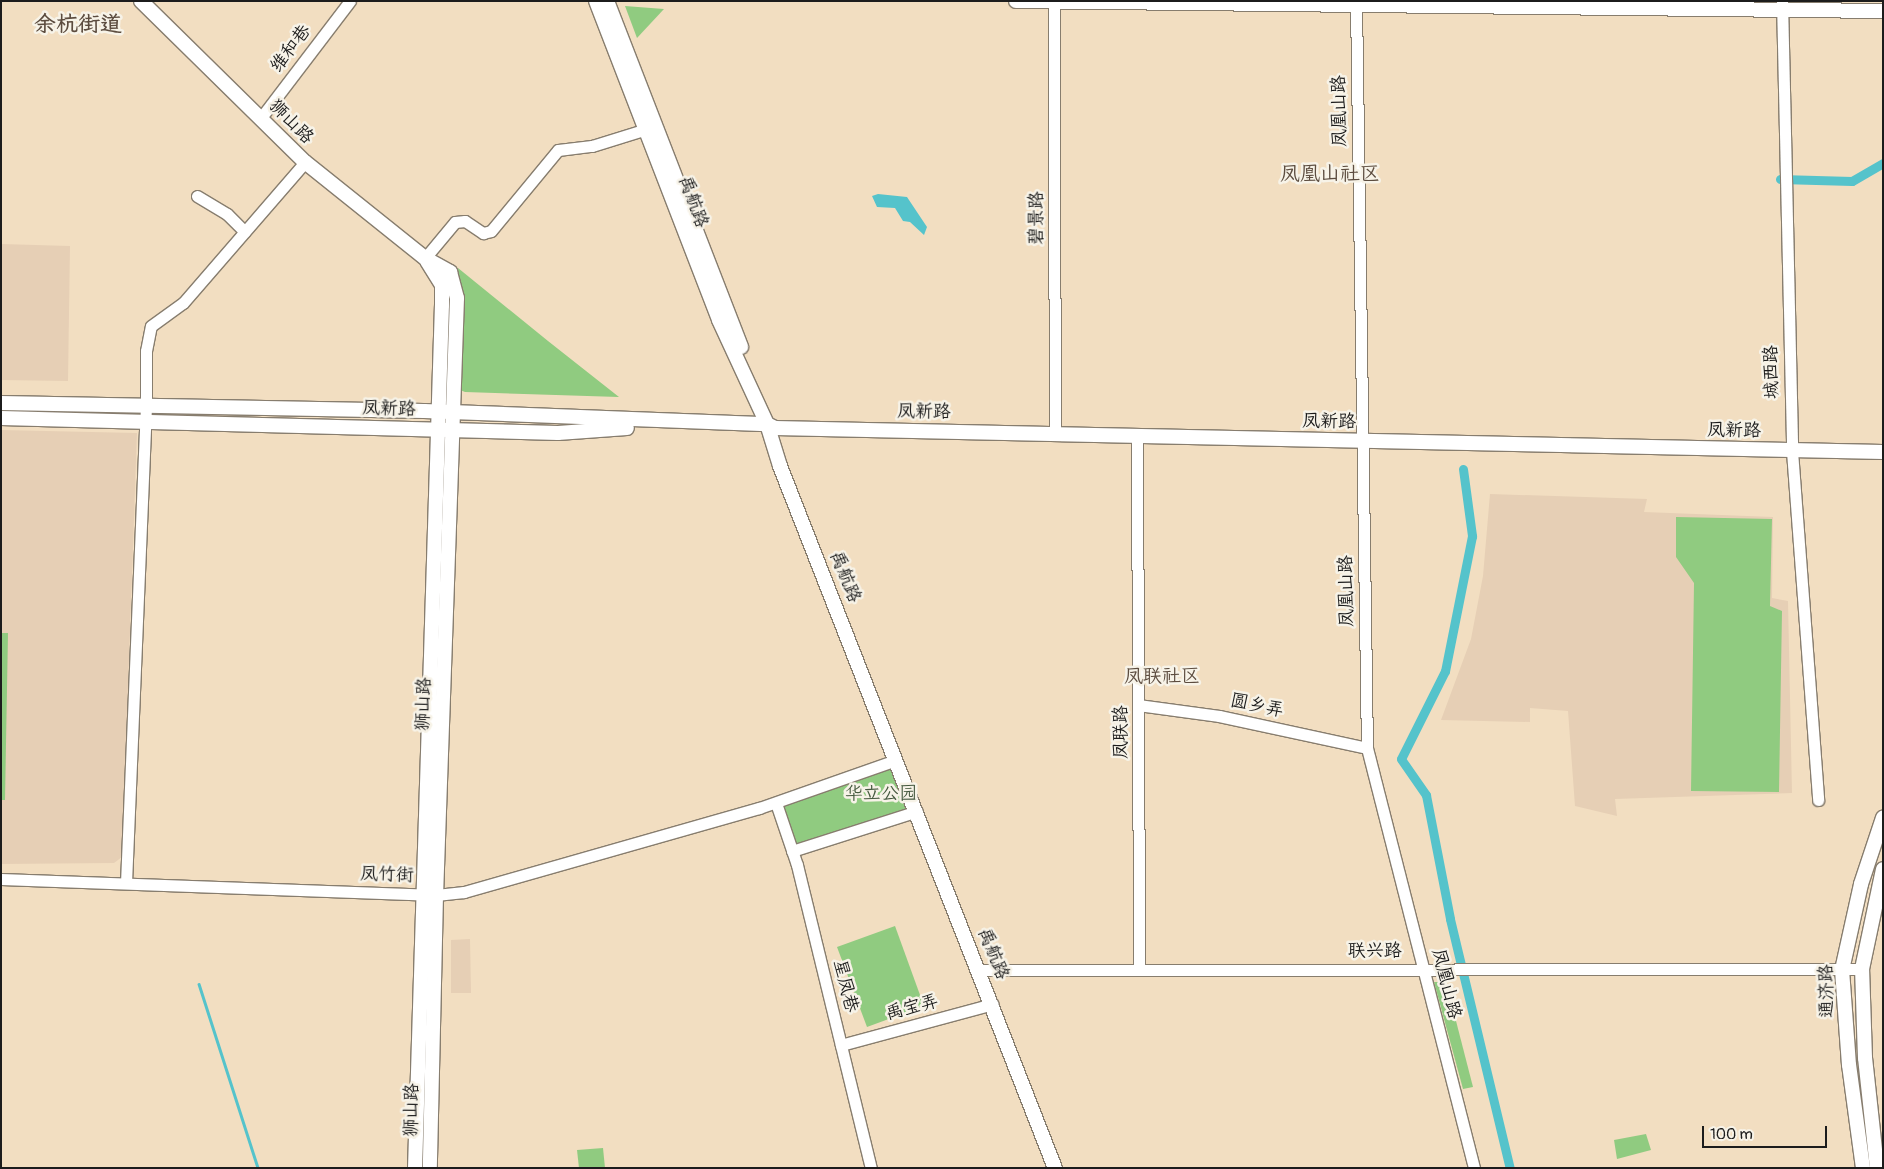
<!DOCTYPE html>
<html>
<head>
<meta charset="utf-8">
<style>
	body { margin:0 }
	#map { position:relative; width:1884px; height:1169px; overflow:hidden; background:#f2dec1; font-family:Pangolin,"LXGW WenKai TC",sans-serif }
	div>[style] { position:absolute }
	.built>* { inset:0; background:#e6cfb5 }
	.green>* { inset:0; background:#90cb80 }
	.water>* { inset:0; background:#55c3cb }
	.stream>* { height:2.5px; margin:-1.25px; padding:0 1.25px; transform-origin:1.25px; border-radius:1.25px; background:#55c3cb }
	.canal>* { height:9px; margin:-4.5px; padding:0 4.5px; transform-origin:4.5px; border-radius:4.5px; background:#55c3cb }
	.roads { filter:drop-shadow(1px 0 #877d6e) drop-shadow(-1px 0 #877d6e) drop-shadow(0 1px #877d6e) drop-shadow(0 -1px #877d6e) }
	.minor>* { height:11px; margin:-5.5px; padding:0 5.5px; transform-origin:5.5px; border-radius:5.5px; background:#fff }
	.major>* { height:14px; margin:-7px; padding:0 7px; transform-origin:7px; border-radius:7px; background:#fff }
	span { translate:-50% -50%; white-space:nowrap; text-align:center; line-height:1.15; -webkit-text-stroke:5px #f7f3e8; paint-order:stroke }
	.street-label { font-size:18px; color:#1c1c1c }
	.park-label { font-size:18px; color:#45593f }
	.neighbourhood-label { font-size:19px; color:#5c4c3f }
	.quarter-label { font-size:20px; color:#5c4c3f }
	.district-label { font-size:22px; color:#5c4c3f; font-weight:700 }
	.frame { position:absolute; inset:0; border:2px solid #1c1c1c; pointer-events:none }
	.scale { position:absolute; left:1702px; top:1126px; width:125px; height:22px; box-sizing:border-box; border:2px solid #1c1c1c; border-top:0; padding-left:6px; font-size:15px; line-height:18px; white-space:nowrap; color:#1c1c1c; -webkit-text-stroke:4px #f7f3e8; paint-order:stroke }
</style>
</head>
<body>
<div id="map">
	<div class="built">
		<div style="clip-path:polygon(1px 244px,70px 246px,68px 381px,1px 380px)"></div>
		<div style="clip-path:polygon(1px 430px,137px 433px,122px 857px,114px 863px,1px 864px)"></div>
		<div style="clip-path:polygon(1490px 494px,1647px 499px,1644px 512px,1773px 517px,1772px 598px,1788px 601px,1792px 793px,1615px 799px,1617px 816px,1575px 806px,1568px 711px,1530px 708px,1530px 722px,1441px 720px,1471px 639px,1483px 576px)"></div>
		<div style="clip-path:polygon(470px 939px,471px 993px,451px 993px,451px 940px)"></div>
	</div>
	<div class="green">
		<div style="clip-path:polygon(625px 6px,664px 9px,637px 38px)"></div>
		<div style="clip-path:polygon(458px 268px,548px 341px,619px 397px,465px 392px,455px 388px)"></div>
		<div style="clip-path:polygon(1676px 517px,1772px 519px,1770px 606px,1782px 611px,1779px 792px,1691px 791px,1694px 583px,1676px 557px)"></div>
		<div style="clip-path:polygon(1px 633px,8px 633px,5px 800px,1px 800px)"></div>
		<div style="clip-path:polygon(894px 765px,913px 809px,795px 844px,776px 806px)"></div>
		<div style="clip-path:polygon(895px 926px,924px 1006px,867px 1027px,837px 947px)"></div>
		<div style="clip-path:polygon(1434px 982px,1446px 982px,1473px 1087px,1463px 1089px)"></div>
		<div style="clip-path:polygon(1646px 1134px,1651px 1150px,1617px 1159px,1614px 1140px)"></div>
		<div style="clip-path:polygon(603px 1148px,605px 1168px,579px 1168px,577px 1150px)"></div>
	</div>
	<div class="water">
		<div style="clip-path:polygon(878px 194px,907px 197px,927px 227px,924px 235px,910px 222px,903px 221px,895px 208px,877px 207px,872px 196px)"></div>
	</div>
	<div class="stream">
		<div style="left:199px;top:984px;width:193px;rotate:72.2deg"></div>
	</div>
	<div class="canal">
		<div style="left:1780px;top:179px;width:72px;rotate:1.6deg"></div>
		<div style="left:1852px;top:181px;width:36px;rotate:-30deg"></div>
		<div style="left:1463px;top:469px;width:68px;rotate:82.3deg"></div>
		<div style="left:1472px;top:536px;width:138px;rotate:101.3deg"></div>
		<div style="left:1445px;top:671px;width:98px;rotate:116.6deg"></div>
		<div style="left:1401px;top:759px;width:44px;rotate:55.2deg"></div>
		<div style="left:1426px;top:795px;width:126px;rotate:79deg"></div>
		<div style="left:1450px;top:919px;width:256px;rotate:76.5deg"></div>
	</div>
	<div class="roads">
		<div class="minor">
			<div style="left:1054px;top:1px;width:433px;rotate:89.9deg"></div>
			<div style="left:1356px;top:1px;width:747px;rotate:89.16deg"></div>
			<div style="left:1367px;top:748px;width:433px;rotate:75.7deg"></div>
			<div style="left:1782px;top:1px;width:450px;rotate:88.7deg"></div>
			<div style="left:1792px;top:451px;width:350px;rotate:85.7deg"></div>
			<div style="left:260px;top:119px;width:148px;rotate:-52.7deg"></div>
			<div style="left:197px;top:196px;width:35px;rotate:31deg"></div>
			<div style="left:227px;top:214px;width:25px;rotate:45deg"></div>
			<div style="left:425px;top:258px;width:47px;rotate:-50.2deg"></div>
			<div style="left:455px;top:222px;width:10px;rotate:-6deg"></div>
			<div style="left:465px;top:221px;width:22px;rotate:34deg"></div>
			<div style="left:483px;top:233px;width:8px;rotate:-14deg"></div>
			<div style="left:491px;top:231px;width:105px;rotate:-50.4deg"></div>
			<div style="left:558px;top:150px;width:34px;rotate:-7deg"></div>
			<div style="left:592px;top:146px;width:64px;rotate:-17.3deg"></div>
			<div style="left:1137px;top:436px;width:532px;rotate:89.78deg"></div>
			<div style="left:1138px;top:705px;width:82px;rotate:7.7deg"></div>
			<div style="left:1219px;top:716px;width:151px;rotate:12.2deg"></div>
			<div style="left:776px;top:803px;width:65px;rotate:71.3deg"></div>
			<div style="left:797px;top:865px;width:312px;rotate:76.3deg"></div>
			<div style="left:792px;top:851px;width:131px;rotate:-17.7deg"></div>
			<div style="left:1px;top:879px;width:435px;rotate:2.1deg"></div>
			<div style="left:436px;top:895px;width:28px;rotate:-6deg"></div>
			<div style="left:464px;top:892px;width:307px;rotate:-15.9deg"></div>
			<div style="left:759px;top:808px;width:145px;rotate:-19.3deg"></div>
			<div style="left:126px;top:883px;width:478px;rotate:-87.6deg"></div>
			<div style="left:146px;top:405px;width:54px;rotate:-90deg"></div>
			<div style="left:146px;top:351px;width:25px;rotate:-79deg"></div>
			<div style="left:151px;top:326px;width:39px;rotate:-36deg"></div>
			<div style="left:183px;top:303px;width:186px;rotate:-49.1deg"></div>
			<div style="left:979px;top:970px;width:883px;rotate:-0.06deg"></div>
			<div style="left:841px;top:1045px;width:157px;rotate:-15.1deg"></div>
		</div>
		<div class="major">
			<div style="left:141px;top:1px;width:230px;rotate:44.5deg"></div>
			<div style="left:305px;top:162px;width:154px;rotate:38.7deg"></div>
			<div style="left:425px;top:258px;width:29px;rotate:29deg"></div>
			<div style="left:450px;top:272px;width:27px;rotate:75deg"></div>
			<div style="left:457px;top:298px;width:597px;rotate:92.01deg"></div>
			<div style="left:436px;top:895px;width:273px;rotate:91.3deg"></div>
			<div style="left:596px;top:1px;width:342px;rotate:68.9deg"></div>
			<div style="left:719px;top:320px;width:115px;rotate:65.2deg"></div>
			<div style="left:767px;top:424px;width:44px;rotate:72.8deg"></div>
			<div style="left:780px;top:466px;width:754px;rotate:68.61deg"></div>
			<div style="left:607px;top:1px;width:371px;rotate:68.8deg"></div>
			<div style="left:1016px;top:1px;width:867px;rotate:0.66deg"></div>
			<div style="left:1px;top:403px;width:423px;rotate:1.1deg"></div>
			<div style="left:424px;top:411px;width:343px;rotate:2.2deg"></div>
			<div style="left:767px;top:424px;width:9px;rotate:27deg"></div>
			<div style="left:775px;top:428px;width:1108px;rotate:1.24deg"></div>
			<div style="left:1px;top:418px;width:557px;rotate:1.54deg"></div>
			<div style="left:558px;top:433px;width:69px;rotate:-4.1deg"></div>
			<div style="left:415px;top:1168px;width:863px;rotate:-88.21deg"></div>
			<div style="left:442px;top:305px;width:20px;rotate:-90deg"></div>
			<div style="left:442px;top:285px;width:28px;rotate:-122deg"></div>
			<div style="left:1863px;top:1168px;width:104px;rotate:-97.7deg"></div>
			<div style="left:1849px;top:1065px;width:95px;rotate:-94.2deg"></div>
			<div style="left:1842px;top:970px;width:88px;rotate:-77.5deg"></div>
			<div style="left:1861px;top:884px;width:70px;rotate:-71.6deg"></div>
			<div style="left:1877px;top:1168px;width:111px;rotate:-96.2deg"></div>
			<div style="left:1865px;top:1058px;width:89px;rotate:-91.9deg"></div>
			<div style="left:1862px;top:969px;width:102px;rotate:-78.1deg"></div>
		</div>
	</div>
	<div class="street-label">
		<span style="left:291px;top:49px;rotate:-53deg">维和巷</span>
		<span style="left:1340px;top:111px;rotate:-91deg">凤凰山路</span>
		<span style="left:291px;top:122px;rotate:45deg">狮山路</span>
		<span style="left:693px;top:202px;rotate:70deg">禹航路</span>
		<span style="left:1037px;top:218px;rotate:-90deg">碧景路</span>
		<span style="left:1772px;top:372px;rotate:-91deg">城西路</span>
		<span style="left:389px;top:409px;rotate:2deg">凤新路</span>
		<span style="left:924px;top:412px;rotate:1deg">凤新路</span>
		<span style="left:1329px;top:422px;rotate:1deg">凤新路</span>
		<span style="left:1734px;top:431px;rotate:1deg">凤新路</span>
		<span style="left:845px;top:577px;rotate:68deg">禹航路</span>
		<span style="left:1347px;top:591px;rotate:-91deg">凤凰山路</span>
		<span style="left:424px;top:704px;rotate:-88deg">狮山路</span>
		<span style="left:1257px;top:706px;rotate:12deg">圆乡弄</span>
		<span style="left:1121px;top:732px;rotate:-90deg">凤联路</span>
		<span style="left:387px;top:875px;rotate:2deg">凤竹街</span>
		<span style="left:1375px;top:951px">联兴路</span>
		<span style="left:993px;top:954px;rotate:68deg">禹航路</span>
		<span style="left:1446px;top:984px;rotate:76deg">凤凰山路</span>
		<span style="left:845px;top:986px;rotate:76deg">星凤巷</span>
		<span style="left:1827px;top:991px;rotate:-91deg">通济路</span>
		<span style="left:912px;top:1008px;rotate:-15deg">禹宝弄</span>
		<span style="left:412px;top:1110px;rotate:-89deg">狮山路</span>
	</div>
	<div class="park-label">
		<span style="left:881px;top:794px">华立公园</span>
	</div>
	<div class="neighbourhood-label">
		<span style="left:1162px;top:677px">凤联社区</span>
	</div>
	<div class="quarter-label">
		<span style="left:1330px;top:173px">凤凰山社区</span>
	</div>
	<div class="district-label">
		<span style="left:78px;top:25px">余杭街道</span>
	</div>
	<div class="frame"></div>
	<div class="scale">100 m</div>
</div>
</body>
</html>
